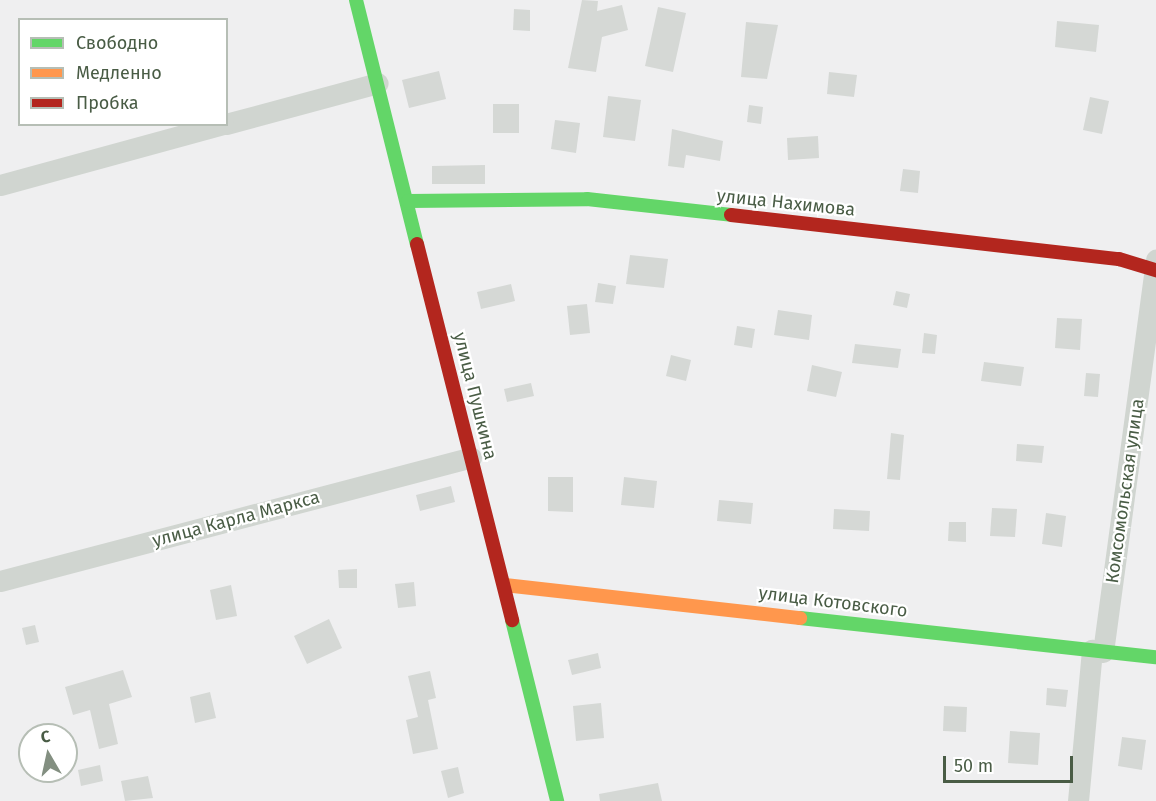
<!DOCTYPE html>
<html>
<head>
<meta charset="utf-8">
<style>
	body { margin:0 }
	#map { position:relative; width:1156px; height:801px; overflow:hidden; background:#efeff0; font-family:"Fira Sans",sans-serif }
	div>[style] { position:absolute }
	.building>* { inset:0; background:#d5d8d5 }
	.street>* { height:21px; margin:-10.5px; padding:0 10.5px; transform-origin:10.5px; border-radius:10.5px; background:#d0d5d0 }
	.fast>* { height:14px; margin:-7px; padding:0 7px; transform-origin:7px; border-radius:7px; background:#63d668 }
	.slow>* { height:14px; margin:-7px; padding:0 7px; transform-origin:7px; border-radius:7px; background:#ff974d }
	.jam>* { height:14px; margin:-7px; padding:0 7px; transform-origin:7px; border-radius:7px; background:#b3261e }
	span { translate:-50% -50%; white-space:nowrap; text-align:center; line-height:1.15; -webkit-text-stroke:4.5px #fff; paint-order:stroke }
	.street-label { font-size:18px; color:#495c45 }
	.legend { position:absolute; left:18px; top:18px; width:210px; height:108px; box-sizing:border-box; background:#fff; border:2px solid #b6beb5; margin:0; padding:8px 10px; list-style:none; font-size:18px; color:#495c45 }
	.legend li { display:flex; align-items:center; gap:12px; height:30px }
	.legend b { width:30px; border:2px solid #b6beb5 }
	.north { position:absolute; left:18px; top:723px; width:60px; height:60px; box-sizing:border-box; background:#fff; border:2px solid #b6beb5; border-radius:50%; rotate:351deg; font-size:16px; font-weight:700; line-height:24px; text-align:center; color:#495c45 }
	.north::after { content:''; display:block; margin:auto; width:21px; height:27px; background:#838f81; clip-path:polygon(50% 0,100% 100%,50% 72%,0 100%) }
	.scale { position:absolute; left:943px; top:756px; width:130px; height:27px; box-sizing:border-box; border:3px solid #495c45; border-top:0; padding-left:8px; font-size:18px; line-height:21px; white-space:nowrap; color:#495c45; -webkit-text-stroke:4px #fff; paint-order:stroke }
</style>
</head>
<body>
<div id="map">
	<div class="building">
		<div style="clip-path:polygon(582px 0,598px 1px,597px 11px,622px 5px,628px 30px,602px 37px,596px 72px,568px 68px)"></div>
		<div style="clip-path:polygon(658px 7px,686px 13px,673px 72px,645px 66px)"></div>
		<div style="clip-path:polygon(514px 9px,530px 10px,530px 31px,513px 30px)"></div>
		<div style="clip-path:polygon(1057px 21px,1099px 25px,1096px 52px,1055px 47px)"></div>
		<div style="clip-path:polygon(746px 22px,778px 25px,767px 79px,741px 77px)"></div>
		<div style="clip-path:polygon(439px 71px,446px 99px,409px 108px,402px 80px)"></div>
		<div style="clip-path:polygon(829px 72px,857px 75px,854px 97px,827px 94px)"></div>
		<div style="clip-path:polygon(608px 96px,641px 100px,635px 141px,603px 137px)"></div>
		<div style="clip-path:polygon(1090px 97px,1109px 101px,1102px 134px,1083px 130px)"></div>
		<div style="clip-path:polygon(493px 104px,519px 104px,519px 133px,493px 133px)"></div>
		<div style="clip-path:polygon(749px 105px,763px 107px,761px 124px,747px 122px)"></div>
		<div style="clip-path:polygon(555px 120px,580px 123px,576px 153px,551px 149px)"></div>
		<div style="clip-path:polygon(672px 129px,723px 141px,720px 161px,686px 155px,684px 168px,668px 166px)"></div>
		<div style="clip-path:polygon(818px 136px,819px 158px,788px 160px,787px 138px)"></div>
		<div style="clip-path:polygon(485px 165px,485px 184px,432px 184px,432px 166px)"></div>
		<div style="clip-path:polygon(903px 169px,920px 171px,918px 193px,900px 191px)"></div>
		<div style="clip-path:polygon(630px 255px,668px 259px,664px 288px,626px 284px)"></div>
		<div style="clip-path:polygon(598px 283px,616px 286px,613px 304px,595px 302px)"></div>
		<div style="clip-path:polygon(511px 284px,515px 301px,481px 309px,477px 292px)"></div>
		<div style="clip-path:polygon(896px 291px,910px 294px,907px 308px,893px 305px)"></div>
		<div style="clip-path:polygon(587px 304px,590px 333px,570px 335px,567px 306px)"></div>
		<div style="clip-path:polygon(778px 310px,812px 315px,809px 340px,774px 335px)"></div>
		<div style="clip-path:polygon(1057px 318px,1082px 319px,1080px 350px,1055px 348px)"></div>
		<div style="clip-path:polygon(737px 326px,755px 329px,752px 348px,734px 345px)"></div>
		<div style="clip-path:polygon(924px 333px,937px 335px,935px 354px,922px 353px)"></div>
		<div style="clip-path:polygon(855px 344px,901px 349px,898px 368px,852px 363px)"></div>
		<div style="clip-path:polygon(671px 355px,691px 360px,686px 381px,666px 376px)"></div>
		<div style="clip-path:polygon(984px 362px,1024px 367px,1021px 386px,981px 381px)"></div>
		<div style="clip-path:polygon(812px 365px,842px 372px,836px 397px,807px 391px)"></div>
		<div style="clip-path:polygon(1086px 373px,1100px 374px,1098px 397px,1084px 396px)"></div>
		<div style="clip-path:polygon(531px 383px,534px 396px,507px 402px,504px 389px)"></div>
		<div style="clip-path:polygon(891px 433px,904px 435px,900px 480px,887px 479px)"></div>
		<div style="clip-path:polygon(1017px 444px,1044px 446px,1042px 463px,1016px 461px)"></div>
		<div style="clip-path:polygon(548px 477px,573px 477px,573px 512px,548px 511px)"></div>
		<div style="clip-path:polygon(624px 477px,657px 481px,654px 508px,621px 505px)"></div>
		<div style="clip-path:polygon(451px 486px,455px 502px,420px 511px,416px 495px)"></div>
		<div style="clip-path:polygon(719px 500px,753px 503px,751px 524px,717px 521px)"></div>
		<div style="clip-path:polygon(992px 508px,1017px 509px,1015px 537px,990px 536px)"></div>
		<div style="clip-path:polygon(834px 509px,870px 511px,869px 531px,833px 529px)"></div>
		<div style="clip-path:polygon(1046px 513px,1066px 516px,1062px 547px,1042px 544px)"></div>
		<div style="clip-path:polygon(949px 522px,966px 522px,966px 542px,948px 541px)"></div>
		<div style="clip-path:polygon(357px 569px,357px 588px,339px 588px,338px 570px)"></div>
		<div style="clip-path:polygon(414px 582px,416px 606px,398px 608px,395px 584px)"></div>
		<div style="clip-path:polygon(231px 585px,237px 616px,216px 620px,210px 590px)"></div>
		<div style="clip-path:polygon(329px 619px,342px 648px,307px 664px,294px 636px)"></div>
		<div style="clip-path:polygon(35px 625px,39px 642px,26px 645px,22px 628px)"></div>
		<div style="clip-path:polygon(598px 653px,601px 668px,572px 675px,568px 660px)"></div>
		<div style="clip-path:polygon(123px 670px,132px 697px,109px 704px,118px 744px,99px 749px,90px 710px,73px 715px,65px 687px)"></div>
		<div style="clip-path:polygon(430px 671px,436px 698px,428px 700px,438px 749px,413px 754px,406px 720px,418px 717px,408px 676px)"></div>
		<div style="clip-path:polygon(1047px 688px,1068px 690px,1066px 707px,1046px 705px)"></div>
		<div style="clip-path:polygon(210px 692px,216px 718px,195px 723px,190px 697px)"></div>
		<div style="clip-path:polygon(601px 703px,604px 738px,576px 741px,573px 706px)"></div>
		<div style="clip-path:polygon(944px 706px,967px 707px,966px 732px,943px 731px)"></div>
		<div style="clip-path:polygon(1010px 731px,1040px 733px,1038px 765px,1008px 763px)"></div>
		<div style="clip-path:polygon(1122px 737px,1146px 740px,1142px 770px,1118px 766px)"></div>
		<div style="clip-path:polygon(100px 765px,103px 781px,81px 786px,78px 770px)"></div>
		<div style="clip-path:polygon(458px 767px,464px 793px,448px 798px,441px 771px)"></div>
		<div style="clip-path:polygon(148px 776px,153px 798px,125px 801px,121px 781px)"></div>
		<div style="clip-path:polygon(658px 783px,662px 801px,600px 801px,599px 794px)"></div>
	</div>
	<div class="street">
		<div style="left:226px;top:124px;width:157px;rotate:-15.1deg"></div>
		<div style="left:0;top:185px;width:231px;rotate:-15.3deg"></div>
		<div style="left:0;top:581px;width:487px;rotate:-14.7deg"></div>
		<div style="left:1103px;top:652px;width:396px;rotate:-82.3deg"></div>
		<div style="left:1078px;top:801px;width:152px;rotate:-84.7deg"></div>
	</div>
	<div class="fast">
		<div style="left:356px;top:0;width:252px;rotate:76deg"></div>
		<div style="left:408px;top:201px;width:179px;rotate:-0.6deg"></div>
		<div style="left:587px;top:199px;width:145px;rotate:6.3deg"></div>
		<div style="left:800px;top:618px;width:358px;rotate:6.3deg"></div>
		<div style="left:512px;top:620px;width:187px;rotate:76deg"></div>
	</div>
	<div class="slow">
		<div style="left:505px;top:585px;width:297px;rotate:6.4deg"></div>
	</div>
	<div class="jam">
		<div style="left:731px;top:215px;width:390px;rotate:6.5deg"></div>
		<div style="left:1119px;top:259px;width:39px;rotate:17deg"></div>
		<div style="left:417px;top:244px;width:388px;rotate:75.8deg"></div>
	</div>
	<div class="street-label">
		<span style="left:786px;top:203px;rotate:6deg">улица Нахимова</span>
		<span style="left:475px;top:396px;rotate:76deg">улица Пушкина</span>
		<span style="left:1125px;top:491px;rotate:-82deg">Комсомольская улица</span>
		<span style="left:236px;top:519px;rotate:-15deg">улица Карла Маркса</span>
		<span style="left:833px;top:602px;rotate:7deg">улица Котовского</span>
	</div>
	<ul class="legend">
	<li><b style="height:8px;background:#63d668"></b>Свободно</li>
	<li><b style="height:8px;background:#ff974d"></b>Медленно</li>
	<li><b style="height:8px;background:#b3261e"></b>Пробка</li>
	</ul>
	<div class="north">С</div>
	<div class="scale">50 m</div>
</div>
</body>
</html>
